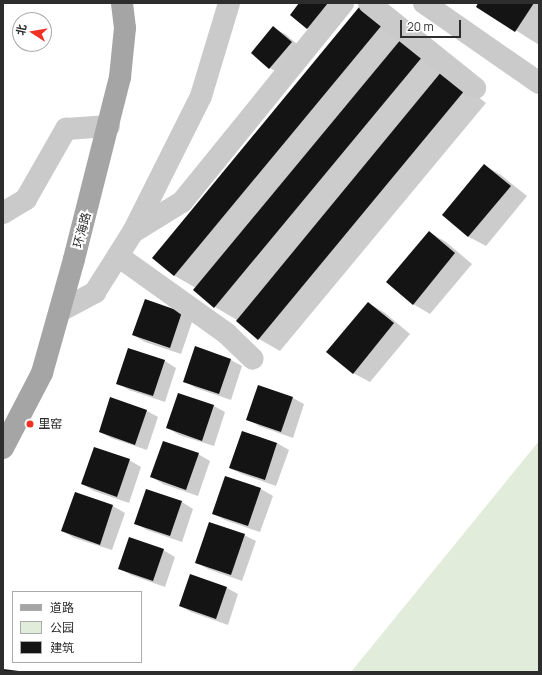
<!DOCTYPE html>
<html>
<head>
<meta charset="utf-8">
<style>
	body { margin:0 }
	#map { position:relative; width:542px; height:675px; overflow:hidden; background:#fff; font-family:Manrope,"Noto Sans SC",sans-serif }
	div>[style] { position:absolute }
	.green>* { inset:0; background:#e1ecda }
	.shadow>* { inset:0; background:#0003 }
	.building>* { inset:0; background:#141414 }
	.minor>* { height:22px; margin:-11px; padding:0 11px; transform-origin:11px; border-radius:11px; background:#cacaca }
	.primary>* { height:22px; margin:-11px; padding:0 11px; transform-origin:11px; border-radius:11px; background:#a5a5a5 }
	.dots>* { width:11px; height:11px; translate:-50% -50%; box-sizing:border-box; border:2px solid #fff; border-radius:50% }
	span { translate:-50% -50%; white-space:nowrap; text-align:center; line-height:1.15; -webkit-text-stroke:4px #fff; paint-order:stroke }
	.street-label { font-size:12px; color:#2d2d2d }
	.poi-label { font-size:12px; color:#2d2d2d }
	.left { translate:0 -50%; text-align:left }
	.frame { position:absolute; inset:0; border:4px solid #2d2d2d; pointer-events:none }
	.legend { position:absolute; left:12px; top:591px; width:130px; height:72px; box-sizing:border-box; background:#fff; border:1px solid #ababab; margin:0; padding:5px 7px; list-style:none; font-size:12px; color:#2d2d2d }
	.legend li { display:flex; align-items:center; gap:8px; height:20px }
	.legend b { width:20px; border:1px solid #ababab }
	.north { position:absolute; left:12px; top:12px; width:40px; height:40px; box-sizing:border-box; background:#fff; border:1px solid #ababab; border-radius:50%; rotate:282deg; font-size:11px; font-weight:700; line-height:16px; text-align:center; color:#2d2d2d }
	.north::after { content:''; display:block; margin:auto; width:14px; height:18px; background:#f03124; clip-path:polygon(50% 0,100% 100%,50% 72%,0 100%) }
	.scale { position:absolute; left:400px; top:20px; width:61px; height:18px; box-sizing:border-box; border:2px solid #2d2d2d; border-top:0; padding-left:5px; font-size:12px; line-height:14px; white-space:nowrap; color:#2d2d2d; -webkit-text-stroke:3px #fff; paint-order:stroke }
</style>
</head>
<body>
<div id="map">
	<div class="green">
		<div style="clip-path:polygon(539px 441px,539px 672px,351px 672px)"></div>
	</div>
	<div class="shadow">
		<div style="clip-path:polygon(301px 3px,353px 3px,325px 38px,308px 28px)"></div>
		<div style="clip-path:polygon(480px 3px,539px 3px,539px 45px,478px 6px)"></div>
		<div style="clip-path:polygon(360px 7px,486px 103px,280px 351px,259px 339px,237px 320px,215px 307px,194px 290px,196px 288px,175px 276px,153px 258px)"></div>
		<div style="clip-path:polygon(273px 28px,285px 34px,303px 49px,282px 75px,270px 68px,252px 53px)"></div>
		<div style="clip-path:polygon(484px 165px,501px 175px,527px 196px,486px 246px,469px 237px,443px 215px)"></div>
		<div style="clip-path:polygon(429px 232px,446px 242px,472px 264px,430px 314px,413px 304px)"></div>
		<div style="clip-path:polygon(368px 303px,385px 313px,410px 334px,370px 382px,353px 373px)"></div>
		<div style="clip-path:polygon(181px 313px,193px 319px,181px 354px,145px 342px,133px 335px)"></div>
		<div style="clip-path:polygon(196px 348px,231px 360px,242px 366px,231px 400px,196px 388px,184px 381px)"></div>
		<div style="clip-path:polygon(129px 349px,165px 361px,176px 368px,165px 402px,129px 390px,117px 383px)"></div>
		<div style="clip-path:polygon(179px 394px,214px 406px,225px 412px,214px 446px,179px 435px,168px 428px)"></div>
		<div style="clip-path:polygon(293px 398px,304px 404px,293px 438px,259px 426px,248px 419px)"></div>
		<div style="clip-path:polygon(147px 411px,158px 417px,147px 450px,111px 438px,100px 432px)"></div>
		<div style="clip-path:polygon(242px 432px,277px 443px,289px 450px,276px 486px,242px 474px,230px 468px)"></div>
		<div style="clip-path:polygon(198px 454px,210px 461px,198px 496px,163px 484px,152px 477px)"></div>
		<div style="clip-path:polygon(129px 460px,141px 467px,129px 503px,94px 491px,82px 484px)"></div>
		<div style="clip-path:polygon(226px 477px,261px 489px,273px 496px,260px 532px,225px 520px,214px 514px)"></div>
		<div style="clip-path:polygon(76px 493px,113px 506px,125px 513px,112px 550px,74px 538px,63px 531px)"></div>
		<div style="clip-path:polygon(182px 502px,193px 509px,182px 542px,147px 530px,135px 523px)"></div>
		<div style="clip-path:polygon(244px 535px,256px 541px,242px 581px,208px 569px,196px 562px)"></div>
		<div style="clip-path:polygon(163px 550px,175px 557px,165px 587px,131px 575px,119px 568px)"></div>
		<div style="clip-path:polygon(227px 588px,238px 594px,228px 625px,191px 612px,180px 606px)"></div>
	</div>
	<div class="building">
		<div style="clip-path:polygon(299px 3px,328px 3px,307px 29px,290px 15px)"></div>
		<div style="clip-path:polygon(478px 3px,534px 3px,515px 32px,476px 7px)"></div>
		<div style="clip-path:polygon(360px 6px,382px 25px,174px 276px,152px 258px)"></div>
		<div style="clip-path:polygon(273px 26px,292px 42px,269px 69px,251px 53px)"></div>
		<div style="clip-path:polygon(402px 38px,423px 56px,214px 308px,193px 290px)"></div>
		<div style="clip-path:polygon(442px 71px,465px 90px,258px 340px,236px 321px)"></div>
		<div style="clip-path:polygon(484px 164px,511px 186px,468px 237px,442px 215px)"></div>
		<div style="clip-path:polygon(429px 231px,455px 253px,413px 305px,386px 282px)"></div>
		<div style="clip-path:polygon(145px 299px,182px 312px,170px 348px,132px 335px)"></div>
		<div style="clip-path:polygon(368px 302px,394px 323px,353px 374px,326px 352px)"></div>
		<div style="clip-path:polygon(195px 346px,231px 359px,219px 394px,183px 382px)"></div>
		<div style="clip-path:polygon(128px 348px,165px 360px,153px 396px,116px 384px)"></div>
		<div style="clip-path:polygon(258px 385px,293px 397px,281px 432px,246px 420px)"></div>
		<div style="clip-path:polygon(178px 393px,214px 405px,202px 441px,166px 428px)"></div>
		<div style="clip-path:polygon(110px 397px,147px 410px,135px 445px,99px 432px)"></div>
		<div style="clip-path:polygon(242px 431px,277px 443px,265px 480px,229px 468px)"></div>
		<div style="clip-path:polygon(163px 441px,199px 453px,186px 490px,150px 477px)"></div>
		<div style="clip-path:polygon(94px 447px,130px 459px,117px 497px,81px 484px)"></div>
		<div style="clip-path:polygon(225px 476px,261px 488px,248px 526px,212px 514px)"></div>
		<div style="clip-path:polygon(146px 489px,182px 501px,170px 536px,134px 524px)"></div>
		<div style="clip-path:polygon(75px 492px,113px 505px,100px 545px,61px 531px)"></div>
		<div style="clip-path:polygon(209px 522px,245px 534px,231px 575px,195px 563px)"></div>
		<div style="clip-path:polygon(129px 537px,164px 549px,153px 581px,118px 569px)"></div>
		<div style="clip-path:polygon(190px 574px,227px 587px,216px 619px,179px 606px)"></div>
		<div style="clip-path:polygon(3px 669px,19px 671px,19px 672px,3px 672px)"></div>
	</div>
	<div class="minor">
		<div style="left:369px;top:3px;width:136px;rotate:38.7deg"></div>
		<div style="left:424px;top:3px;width:140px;rotate:34.8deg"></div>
		<div style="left:3px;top:213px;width:27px;rotate:-31deg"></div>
		<div style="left:26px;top:199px;width:81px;rotate:-60.3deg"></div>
		<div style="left:66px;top:129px;width:43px;rotate:-4deg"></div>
		<div style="left:133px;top:232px;width:57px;rotate:-31.5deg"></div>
		<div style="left:182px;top:202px;width:256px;rotate:-51deg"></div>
		<div style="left:118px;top:256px;width:133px;rotate:35.5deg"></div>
		<div style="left:226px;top:333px;width:37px;rotate:44deg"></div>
		<div style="left:60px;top:311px;width:40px;rotate:-28deg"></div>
		<div style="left:95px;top:292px;width:71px;rotate:-57.7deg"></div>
		<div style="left:133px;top:232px;width:152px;rotate:-63.4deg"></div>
		<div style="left:201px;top:96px;width:97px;rotate:-73.2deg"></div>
	</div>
	<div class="primary">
		<div style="left:3px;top:448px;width:85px;rotate:-62.5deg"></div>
		<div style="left:42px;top:373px;width:118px;rotate:-74.3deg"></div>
		<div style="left:74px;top:259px;width:188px;rotate:-75.8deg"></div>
		<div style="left:120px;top:77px;width:49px;rotate:-84.2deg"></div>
		<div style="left:125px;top:28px;width:25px;rotate:-97deg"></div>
	</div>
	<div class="dots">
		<div style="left:30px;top:424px;background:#f03124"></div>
	</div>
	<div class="street-label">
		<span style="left:82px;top:230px;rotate:-75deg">环海路</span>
	</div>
	<div class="poi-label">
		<span class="left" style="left:38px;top:424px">里窑</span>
	</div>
	<div class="frame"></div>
	<ul class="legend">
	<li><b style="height:5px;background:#a5a5a5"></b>道路</li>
	<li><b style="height:11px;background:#e1ecda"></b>公园</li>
	<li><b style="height:11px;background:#141414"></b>建筑</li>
	</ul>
	<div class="north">北</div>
	<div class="scale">20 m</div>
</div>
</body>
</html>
